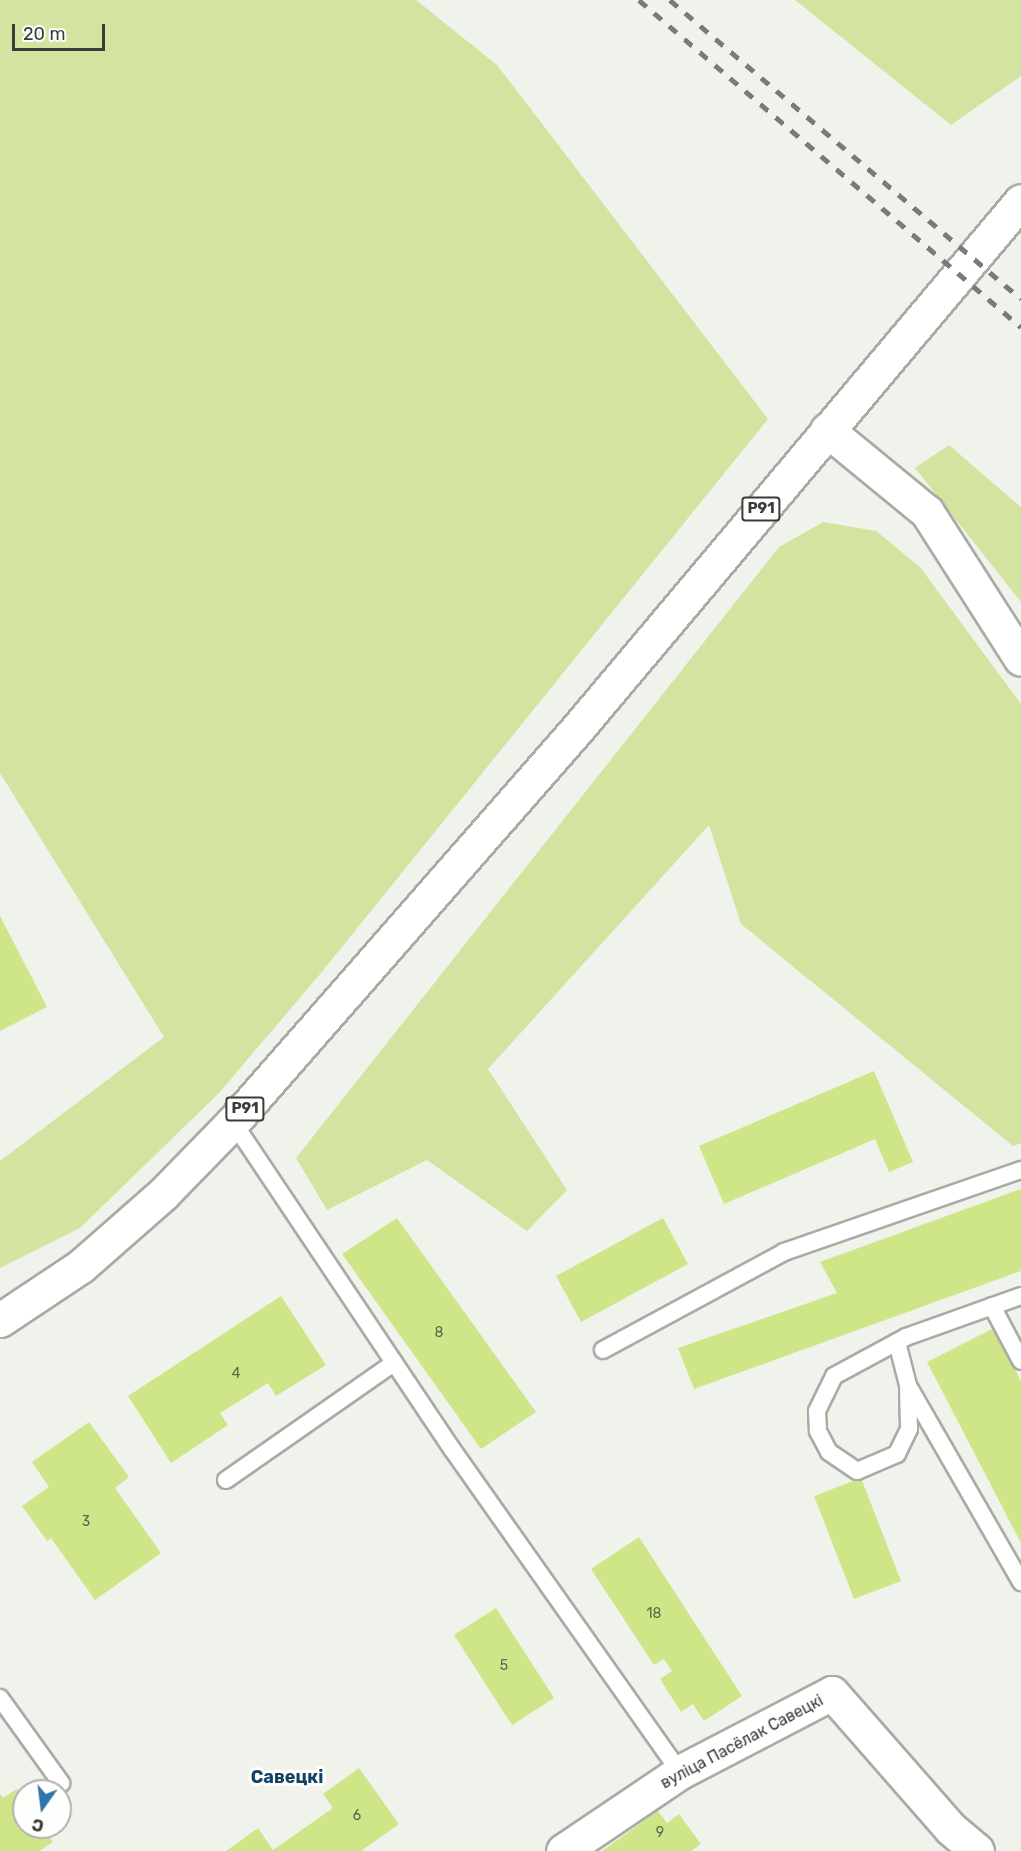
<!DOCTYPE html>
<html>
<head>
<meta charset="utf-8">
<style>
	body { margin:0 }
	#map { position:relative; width:1021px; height:1851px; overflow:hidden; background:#f0f3eb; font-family:Rubik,sans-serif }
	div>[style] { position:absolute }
	.green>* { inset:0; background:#d2e4a0 }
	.building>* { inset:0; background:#cee688 }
	.roads { filter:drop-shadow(2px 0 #a9aba4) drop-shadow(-2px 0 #a9aba4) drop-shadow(0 2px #a9aba4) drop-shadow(0 -2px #a9aba4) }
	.lane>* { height:16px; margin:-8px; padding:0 8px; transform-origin:8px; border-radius:8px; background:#fff }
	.street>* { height:33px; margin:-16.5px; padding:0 16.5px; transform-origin:16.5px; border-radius:16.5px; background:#fff }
	.secondary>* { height:33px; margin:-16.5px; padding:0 16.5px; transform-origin:16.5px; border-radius:16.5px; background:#fff }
	.primary>* { height:33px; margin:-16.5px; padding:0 16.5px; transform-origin:16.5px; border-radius:16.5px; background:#fff }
	.rail>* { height:4.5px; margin-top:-2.25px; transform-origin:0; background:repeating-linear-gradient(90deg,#797b76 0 10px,transparent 0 20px) }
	span { translate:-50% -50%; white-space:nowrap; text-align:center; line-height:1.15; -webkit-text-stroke:6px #fefffd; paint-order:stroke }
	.number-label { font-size:14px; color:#60664d }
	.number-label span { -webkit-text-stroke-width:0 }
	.shield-label span { padding:2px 4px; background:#fefffd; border:2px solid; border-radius:4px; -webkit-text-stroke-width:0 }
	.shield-label { font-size:15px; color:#3b3c39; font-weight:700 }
	.street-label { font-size:16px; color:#3b3c39 }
	.neighbourhood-label { font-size:18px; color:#124266; font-weight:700 }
	.north { position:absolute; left:12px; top:1779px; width:60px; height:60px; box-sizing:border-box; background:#fefffd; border:2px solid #b0b1af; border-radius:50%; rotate:194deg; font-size:16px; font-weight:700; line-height:24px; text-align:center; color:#3b3c39 }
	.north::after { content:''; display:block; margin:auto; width:21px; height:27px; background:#3074a9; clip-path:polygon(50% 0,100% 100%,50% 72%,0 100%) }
	.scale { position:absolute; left:12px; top:24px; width:93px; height:27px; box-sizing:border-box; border:3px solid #3b3c39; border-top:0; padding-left:8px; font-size:18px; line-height:21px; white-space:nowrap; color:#3b3c39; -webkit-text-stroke:4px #fefffd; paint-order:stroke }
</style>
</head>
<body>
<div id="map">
	<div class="green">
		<div style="clip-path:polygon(0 0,416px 0,497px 65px,768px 419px,321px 973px,219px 1093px,80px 1228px,0 1268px,0 1161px,164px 1037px,0 773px)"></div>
		<div style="clip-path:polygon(795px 0,1021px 0,1021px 76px,951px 125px)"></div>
		<div style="clip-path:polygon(949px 445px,1021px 507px,1021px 602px,915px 468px)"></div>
		<div style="clip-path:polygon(823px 522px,876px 531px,920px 567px,1021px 704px,1021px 1143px,1013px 1146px,741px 924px,709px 825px,488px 1069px,567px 1190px,527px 1231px,427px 1160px,327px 1210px,296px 1158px,779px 547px)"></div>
	</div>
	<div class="building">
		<div style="clip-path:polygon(0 916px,47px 1007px,0 1031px)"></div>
		<div style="clip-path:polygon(874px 1071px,913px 1162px,889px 1172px,875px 1139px,724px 1204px,699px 1146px)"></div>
		<div style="clip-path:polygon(1021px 1189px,1021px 1271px,694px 1389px,678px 1348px,837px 1293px,820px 1262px)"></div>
		<div style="clip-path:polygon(397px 1218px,536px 1412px,481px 1449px,342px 1254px)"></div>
		<div style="clip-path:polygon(663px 1218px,688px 1264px,581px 1322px,556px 1276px)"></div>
		<div style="clip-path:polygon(281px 1296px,326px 1365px,276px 1396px,268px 1383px,220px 1413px,228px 1425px,171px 1463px,128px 1396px)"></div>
		<div style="clip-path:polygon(994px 1328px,1021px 1381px,1021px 1543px,927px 1362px)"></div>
		<div style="clip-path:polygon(89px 1422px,129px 1477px,115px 1488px,161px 1553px,95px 1600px,51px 1538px,47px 1541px,22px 1506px,49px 1487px,32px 1462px)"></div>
		<div style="clip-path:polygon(861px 1478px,901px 1581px,854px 1599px,814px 1496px)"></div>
		<div style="clip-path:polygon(639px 1537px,742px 1696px,704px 1721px,693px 1704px,681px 1712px,660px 1679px,672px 1671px,664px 1659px,654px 1665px,591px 1569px)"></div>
		<div style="clip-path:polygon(496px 1608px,554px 1698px,512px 1725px,454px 1635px)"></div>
		<div style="clip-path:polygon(359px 1768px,399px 1824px,361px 1851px,226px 1851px,258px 1828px,273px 1850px,333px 1808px,323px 1794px)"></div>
		<div style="clip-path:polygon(17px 1789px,24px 1799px,24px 1827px,43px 1827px,53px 1842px,39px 1851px,0 1851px,0 1794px,3px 1798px)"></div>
		<div style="clip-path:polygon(658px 1811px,667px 1823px,679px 1814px,701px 1844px,691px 1851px,602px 1851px)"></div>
	</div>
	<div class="roads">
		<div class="lane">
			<div style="left:233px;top:1122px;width:394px;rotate:56.2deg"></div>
			<div style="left:452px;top:1449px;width:395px;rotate:54.8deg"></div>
			<div style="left:992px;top:1306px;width:62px;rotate:62.2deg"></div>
			<div style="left:897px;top:1342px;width:44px;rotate:75.7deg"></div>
			<div style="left:908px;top:1385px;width:44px;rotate:88.7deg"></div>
			<div style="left:909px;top:1429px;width:28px;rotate:116deg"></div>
			<div style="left:897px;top:1454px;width:43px;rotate:157deg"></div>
			<div style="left:857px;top:1471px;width:34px;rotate:-146deg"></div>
			<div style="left:829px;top:1452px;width:24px;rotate:-118deg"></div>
			<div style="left:818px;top:1431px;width:20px;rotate:-93deg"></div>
			<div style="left:817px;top:1411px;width:39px;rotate:-64deg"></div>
			<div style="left:834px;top:1376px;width:82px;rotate:-28.4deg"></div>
			<div style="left:906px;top:1337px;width:122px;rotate:-19.6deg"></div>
			<div style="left:603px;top:1350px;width:206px;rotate:-28.4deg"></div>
			<div style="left:784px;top:1252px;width:251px;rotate:-19.1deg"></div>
			<div style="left:910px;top:1389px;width:223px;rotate:60.1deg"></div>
			<div style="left:226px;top:1480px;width:205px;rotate:-34.9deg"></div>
			<div style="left:0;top:1698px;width:105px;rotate:54.3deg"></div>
		</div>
		<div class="street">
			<div style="left:563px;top:1851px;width:141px;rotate:-34deg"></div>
			<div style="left:680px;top:1772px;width:171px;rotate:-27.5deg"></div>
			<div style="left:832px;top:1693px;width:179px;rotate:48.8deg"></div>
			<div style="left:950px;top:1828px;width:35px;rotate:40deg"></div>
		</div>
		<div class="secondary">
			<div style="left:827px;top:430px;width:129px;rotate:39.4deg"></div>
			<div style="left:927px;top:512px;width:174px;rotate:57.4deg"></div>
		</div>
		<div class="primary">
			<div style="left:0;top:1320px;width:97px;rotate:-33.7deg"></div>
			<div style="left:81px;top:1266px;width:111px;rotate:-41.3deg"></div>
			<div style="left:164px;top:1193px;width:99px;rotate:-45.8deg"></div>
			<div style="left:233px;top:1122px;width:524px;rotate:-48.79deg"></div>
			<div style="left:578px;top:728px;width:688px;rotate:-49.95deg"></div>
		</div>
	</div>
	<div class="rail">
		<div style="left:639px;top:0;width:503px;rotate:40.56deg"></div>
		<div style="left:670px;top:0;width:461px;rotate:40.4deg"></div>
	</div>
	<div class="number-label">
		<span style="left:439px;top:1333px">8</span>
		<span style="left:236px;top:1374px">4</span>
		<span style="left:86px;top:1522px">3</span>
		<span style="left:654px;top:1614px">18</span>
		<span style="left:504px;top:1666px">5</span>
		<span style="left:357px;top:1816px">6</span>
		<span style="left:660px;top:1833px">9</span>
	</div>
	<div class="shield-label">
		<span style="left:761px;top:509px">Р91</span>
		<span style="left:245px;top:1109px">Р91</span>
	</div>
	<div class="street-label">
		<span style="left:742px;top:1742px;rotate:-28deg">вуліца Пасёлак Савецкі</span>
	</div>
	<div class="neighbourhood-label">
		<span style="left:287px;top:1777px">Савецкі</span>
	</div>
	<div class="north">С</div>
	<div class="scale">20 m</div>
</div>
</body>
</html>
